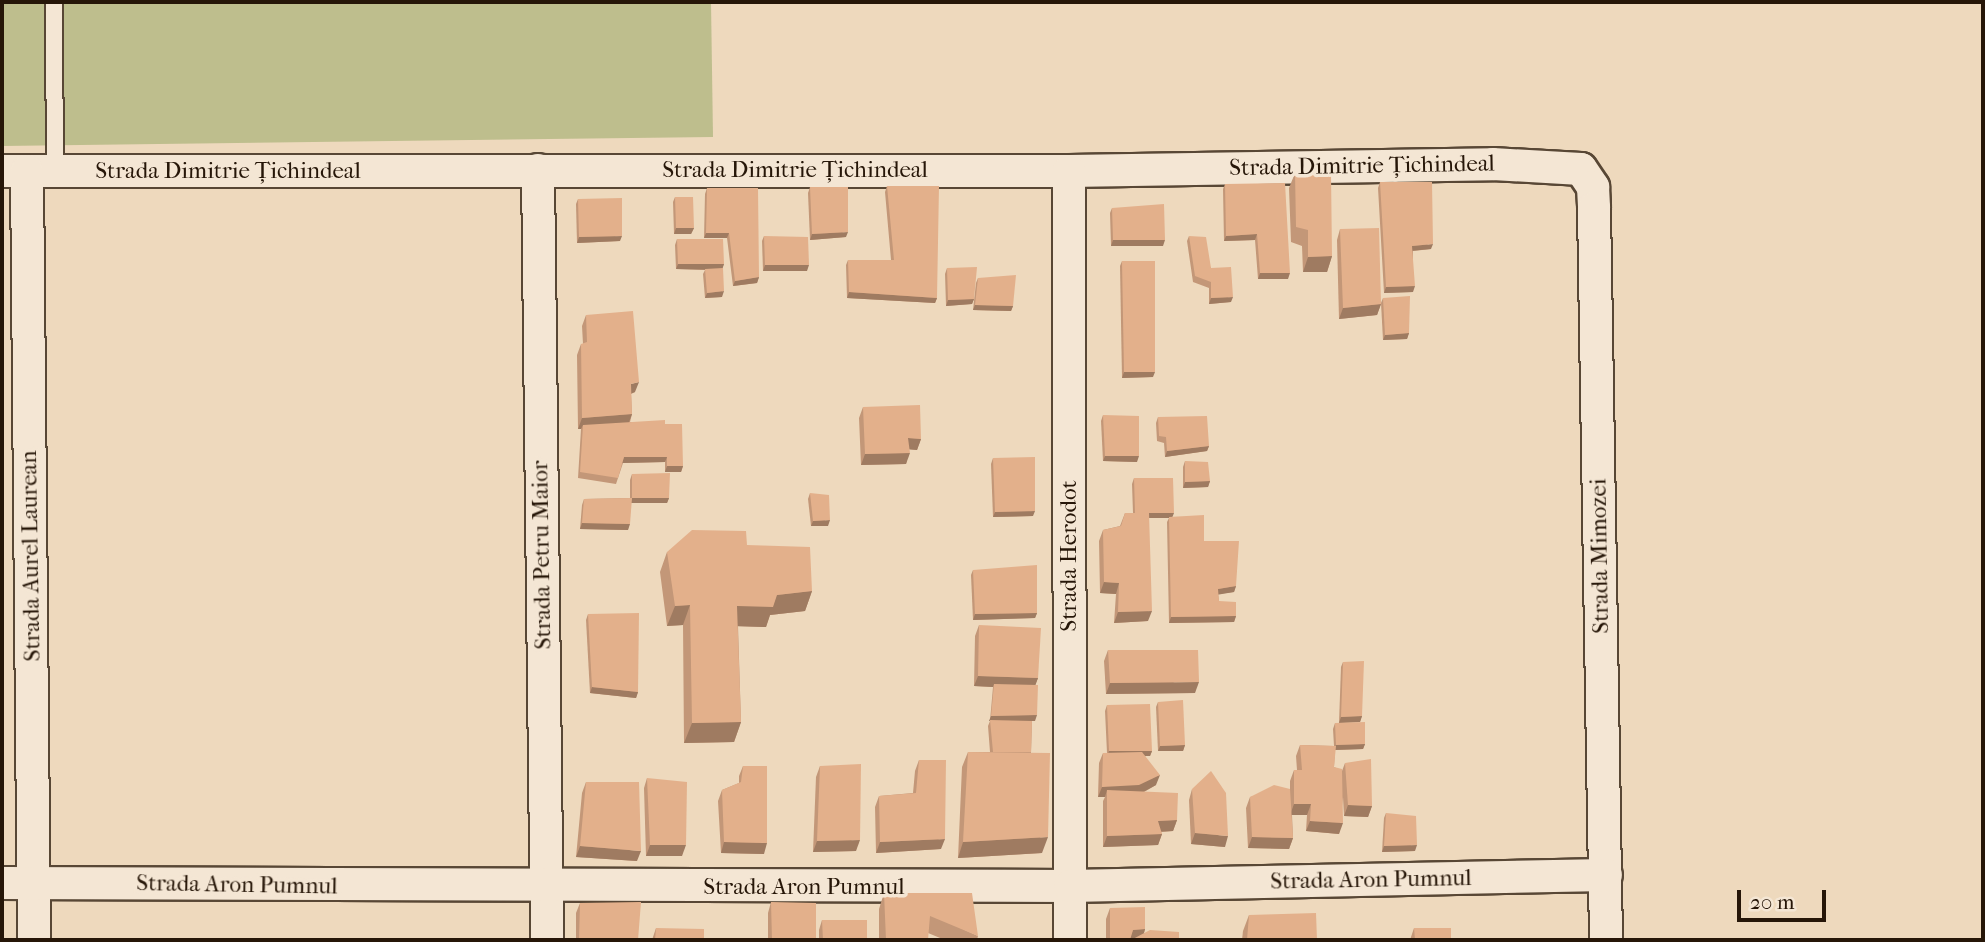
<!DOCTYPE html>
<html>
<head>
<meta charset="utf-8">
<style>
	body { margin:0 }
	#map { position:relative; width:1985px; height:942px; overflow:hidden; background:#eed9bd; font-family:"IM FELL French Canon",serif }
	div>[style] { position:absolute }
	.green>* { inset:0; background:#bebe8d }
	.roads { filter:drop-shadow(2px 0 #584735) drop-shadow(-2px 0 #584735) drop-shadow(0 2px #584735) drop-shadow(0 -2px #584735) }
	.service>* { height:16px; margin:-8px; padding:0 8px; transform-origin:8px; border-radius:8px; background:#f4e6d4 }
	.minor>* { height:32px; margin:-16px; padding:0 16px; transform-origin:16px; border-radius:16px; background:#f4e6d4 }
	.wall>* { inset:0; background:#c39778 }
	.shaded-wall>* { inset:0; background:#9f7b61 }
	.building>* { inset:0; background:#e3b08b }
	span { translate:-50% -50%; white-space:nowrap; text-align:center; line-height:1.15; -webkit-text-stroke:7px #f4e6d4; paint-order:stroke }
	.street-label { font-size:23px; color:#261608 }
	.frame { position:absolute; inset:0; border:4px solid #261608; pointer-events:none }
	.scale { position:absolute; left:1737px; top:890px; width:89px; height:32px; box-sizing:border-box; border:4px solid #261608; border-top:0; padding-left:9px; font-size:21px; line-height:24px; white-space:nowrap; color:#261608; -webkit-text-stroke:5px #f4e6d4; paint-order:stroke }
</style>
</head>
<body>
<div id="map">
	<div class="green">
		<div style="clip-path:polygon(2px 2px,711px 2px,713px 137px,2px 146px)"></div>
	</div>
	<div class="roads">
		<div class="service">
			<div style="left:54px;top:2px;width:169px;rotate:89.7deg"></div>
		</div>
		<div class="minor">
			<div style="left:538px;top:170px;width:770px;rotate:89.33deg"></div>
			<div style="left:2px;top:171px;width:1067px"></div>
			<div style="left:1069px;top:171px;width:424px;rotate:-0.9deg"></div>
			<div style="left:1493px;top:164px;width:88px;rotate:3.3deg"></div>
			<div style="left:1581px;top:169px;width:22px;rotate:56deg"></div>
			<div style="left:1593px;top:187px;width:21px;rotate:87deg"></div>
			<div style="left:1594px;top:208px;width:732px;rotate:89.06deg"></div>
			<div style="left:27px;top:171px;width:769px;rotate:89.48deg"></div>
			<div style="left:1069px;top:171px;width:769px;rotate:89.93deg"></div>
			<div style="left:2px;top:883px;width:1068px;rotate:0.16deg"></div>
			<div style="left:1070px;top:886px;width:536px;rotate:-1.18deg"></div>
		</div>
	</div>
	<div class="wall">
		<div style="clip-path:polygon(1295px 173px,1332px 256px,1327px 272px,1303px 272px,1302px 246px,1291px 242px,1289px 188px)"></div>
		<div style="clip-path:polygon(1380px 182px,1431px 249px,1413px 251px,1413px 292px,1384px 293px,1378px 188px)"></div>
		<div style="clip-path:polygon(1225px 184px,1288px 279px,1258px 279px,1255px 240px,1224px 241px,1223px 189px)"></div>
		<div style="clip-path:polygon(887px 186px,937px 298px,935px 303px,847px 298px,846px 265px,848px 260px,891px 260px,885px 192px)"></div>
		<div style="clip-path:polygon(810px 187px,846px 237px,810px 240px,808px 193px)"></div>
		<div style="clip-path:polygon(707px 188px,759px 277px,757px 283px,733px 286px,727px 238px,704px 238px,705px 194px)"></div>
		<div style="clip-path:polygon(675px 197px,694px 228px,691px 234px,674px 234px,673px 202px)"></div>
		<div style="clip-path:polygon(578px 199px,620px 241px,577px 243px,576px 204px)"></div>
		<div style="clip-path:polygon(1112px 208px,1163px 246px,1111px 246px,1110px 213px)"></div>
		<div style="clip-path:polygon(1340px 229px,1381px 304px,1377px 315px,1339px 319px,1337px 240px)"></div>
		<div style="clip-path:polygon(764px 236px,807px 271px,763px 271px,762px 241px)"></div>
		<div style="clip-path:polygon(1189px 236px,1211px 268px,1231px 302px,1209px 304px,1209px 288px,1193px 282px,1187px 241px)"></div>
		<div style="clip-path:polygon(677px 239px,724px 264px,722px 268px,722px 297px,705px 298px,703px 274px,705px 270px,676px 269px,675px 245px)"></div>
		<div style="clip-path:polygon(1122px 261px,1153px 377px,1122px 378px,1120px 266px)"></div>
		<div style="clip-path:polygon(947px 268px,974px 299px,972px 304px,946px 306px,945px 274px)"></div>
		<div style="clip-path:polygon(978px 278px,1013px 306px,1011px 311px,973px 310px,976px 283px)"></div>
		<div style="clip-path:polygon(1383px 298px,1409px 333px,1407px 339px,1383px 340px,1381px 303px)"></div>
		<div style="clip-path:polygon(586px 315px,635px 392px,631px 394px,632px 414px,630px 422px,665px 424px,683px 466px,681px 472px,665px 472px,665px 462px,623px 463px,616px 484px,578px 478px,581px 429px,578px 429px,577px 355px,581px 344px,583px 344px,582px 326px)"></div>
		<div style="clip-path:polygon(863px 407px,921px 439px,917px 450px,909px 449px,906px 464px,861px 465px,859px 418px)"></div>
		<div style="clip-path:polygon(1103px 415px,1137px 462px,1103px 461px,1101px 421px)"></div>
		<div style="clip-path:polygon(1158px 417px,1209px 446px,1207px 451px,1165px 457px,1164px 443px,1157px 441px,1156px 423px)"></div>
		<div style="clip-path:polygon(993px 458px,1033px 516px,993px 517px,991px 464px)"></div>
		<div style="clip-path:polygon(1185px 461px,1210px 481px,1208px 487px,1183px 488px,1183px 467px)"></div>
		<div style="clip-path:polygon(632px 474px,669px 498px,667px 503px,631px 503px,628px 530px,580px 529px,582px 505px,584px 499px,630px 498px,630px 480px)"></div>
		<div style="clip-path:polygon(1134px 478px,1172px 517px,1204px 541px,1236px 586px,1234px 592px,1218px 594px,1219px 601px,1236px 616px,1234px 622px,1169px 623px,1167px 522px,1169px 518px,1149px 518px,1148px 621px,1114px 623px,1116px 594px,1100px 593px,1099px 541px,1103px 530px,1120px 526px,1125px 513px,1133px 513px,1132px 484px)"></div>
		<div style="clip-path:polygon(810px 493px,828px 526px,811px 526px,808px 499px)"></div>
		<div style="clip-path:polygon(747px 545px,812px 591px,805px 611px,770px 615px,766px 627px,738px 626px,741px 722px,734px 742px,684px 743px,683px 625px,667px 626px,660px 572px,667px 552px)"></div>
		<div style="clip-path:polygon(973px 570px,1037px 613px,1035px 618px,973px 620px,971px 575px)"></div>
		<div style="clip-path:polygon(588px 614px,638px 692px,636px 698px,590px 693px,586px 620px)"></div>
		<div style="clip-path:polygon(979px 625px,1038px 678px,1035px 685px,1035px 721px,1032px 721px,1031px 753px,1042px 853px,958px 858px,962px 767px,968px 752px,990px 752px,988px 726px,990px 721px,993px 687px,974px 686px,975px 636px)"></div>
		<div style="clip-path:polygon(1108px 650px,1195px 693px,1106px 694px,1104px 661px)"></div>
		<div style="clip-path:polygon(1343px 662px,1362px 716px,1360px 722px,1339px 723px,1341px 667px)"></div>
		<div style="clip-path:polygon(1158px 702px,1185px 745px,1183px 751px,1158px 751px,1156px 707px)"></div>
		<div style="clip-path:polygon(1107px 705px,1152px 751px,1150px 756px,1145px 756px,1156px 785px,1144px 792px,1177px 820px,1173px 831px,1161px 832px,1162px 834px,1158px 845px,1103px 847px,1103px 801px,1105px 797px,1098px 797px,1099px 763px,1103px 753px,1107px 753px,1105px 711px)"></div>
		<div style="clip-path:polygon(1335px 723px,1365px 744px,1363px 749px,1335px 750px,1334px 767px,1342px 771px,1345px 763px,1372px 806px,1368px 817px,1344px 816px,1343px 797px,1339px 834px,1306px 831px,1307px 815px,1292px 815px,1293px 838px,1289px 849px,1248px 848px,1246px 808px,1250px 797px,1290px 789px,1290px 781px,1294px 770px,1297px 770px,1296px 756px,1300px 745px,1334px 746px,1333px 729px)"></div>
		<div style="clip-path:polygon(919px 760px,941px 849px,876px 853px,875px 807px,879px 796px,913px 793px,915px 771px)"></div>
		<div style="clip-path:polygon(743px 766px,764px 854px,721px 853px,718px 801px,722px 790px,739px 783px,739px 776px)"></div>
		<div style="clip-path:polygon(820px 766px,856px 851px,813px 852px,816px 777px)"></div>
		<div style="clip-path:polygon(647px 778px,682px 856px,646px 856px,644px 788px)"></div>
		<div style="clip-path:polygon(586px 782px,637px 861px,576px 857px,582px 793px)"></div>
		<div style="clip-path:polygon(1192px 789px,1225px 847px,1191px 844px,1189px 800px)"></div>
		<div style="clip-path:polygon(1386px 813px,1415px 851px,1382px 852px,1384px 818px)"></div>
		<div style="clip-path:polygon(884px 893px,978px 936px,977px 940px,945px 940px,928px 933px,928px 940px,879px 940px,879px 909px)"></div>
		<div style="clip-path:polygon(771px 902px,816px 940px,768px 940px,768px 913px)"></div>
		<div style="clip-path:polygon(580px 903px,638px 940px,576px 940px,576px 913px)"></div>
		<div style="clip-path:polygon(1110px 908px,1145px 929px,1144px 933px,1179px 940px,1106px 940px,1106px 919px)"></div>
		<div style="clip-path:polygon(1249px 915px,1317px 940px,1242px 940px,1243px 931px)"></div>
		<div style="clip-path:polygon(822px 920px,867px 940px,819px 940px,819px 930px)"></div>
		<div style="clip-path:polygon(656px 928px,704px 940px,652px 940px)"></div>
		<div style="clip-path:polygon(1414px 928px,1451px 940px,1410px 940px)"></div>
	</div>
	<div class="shaded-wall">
		<div style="clip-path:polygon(676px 228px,694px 228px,691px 234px,674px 234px)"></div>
		<div style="clip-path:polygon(848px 232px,846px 237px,810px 240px,812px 234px)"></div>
		<div style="clip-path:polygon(706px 233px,729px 233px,727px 238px,704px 238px)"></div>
		<div style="clip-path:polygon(1257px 234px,1255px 240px,1224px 241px,1226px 236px)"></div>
		<div style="clip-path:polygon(622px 236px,620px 241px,577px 243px,579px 237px)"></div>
		<div style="clip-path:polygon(1113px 240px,1165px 240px,1163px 246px,1111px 246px)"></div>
		<div style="clip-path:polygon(1433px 244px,1431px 249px,1410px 251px,1412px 246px)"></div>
		<div style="clip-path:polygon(1332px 256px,1327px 272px,1303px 272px,1308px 257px)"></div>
		<div style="clip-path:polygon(678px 264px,724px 264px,722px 270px,676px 269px)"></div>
		<div style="clip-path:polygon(765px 265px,809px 265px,807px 271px,763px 271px)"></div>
		<div style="clip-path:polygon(1260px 273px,1290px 273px,1288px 279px,1258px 279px)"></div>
		<div style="clip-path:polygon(759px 277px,757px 283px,733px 286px,735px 281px)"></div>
		<div style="clip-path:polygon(1415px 286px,1413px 292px,1384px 293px,1386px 287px)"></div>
		<div style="clip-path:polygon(724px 291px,722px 297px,705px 298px,707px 293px)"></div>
		<div style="clip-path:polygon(849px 292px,937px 298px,935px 303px,847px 298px)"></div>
		<div style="clip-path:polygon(1233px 297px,1231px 302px,1209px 304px,1211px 298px)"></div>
		<div style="clip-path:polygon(974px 299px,972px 304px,946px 306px,948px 300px)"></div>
		<div style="clip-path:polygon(1381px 304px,1377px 315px,1339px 319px,1343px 308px)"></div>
		<div style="clip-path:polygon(975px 305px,1013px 306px,1011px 311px,973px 310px)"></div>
		<div style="clip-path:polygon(1409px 333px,1407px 339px,1383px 340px,1385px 335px)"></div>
		<div style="clip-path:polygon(1124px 372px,1155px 372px,1153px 377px,1122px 378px)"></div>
		<div style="clip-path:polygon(639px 382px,635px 392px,627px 395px,631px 384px)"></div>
		<div style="clip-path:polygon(632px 414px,628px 425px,583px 425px,581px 429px,578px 429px,582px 418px)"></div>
		<div style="clip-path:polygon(908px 438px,921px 439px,917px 450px,904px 449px)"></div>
		<div style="clip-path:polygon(1209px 446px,1207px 451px,1165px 457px,1167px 451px)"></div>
		<div style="clip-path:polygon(910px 453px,906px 464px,861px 465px,865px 454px)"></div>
		<div style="clip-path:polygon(1105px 456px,1139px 456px,1137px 462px,1103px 461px)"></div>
		<div style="clip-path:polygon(624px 457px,667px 457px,665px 462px,622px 463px)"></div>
		<div style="clip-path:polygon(667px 466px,683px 466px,681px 472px,665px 472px)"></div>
		<div style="clip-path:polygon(1210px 481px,1208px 487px,1183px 488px,1185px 482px)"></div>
		<div style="clip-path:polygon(632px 498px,669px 498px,667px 503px,630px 503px)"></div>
		<div style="clip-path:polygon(1035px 511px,1033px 516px,993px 517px,995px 512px)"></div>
		<div style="clip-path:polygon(1135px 513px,1174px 513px,1172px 518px,1133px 518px)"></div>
		<div style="clip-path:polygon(830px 520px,828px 526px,811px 526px,813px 521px)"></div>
		<div style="clip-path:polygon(582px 523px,630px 524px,628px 530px,580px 529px)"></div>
		<div style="clip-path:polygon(1104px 582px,1119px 583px,1116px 594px,1100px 593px)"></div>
		<div style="clip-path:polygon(1236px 586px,1234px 592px,1216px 595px,1218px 589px)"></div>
		<div style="clip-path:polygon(812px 591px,805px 611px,770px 615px,766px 627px,730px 626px,737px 606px,777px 595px)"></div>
		<div style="clip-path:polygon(690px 605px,683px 625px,667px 626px,675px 606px)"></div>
		<div style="clip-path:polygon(1152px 611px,1148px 621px,1114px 623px,1118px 612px)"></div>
		<div style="clip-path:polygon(1037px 613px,1035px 618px,973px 620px,975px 614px)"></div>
		<div style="clip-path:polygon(1236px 616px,1234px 622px,1169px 623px,1171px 617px)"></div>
		<div style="clip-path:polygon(978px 676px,1038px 678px,1034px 689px,994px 684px,993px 687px,974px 686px)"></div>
		<div style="clip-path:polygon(1199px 682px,1195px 693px,1106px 694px,1110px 683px)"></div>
		<div style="clip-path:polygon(592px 687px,638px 692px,636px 698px,590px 693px)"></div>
		<div style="clip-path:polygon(1037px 715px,1035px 721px,989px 721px,991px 716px)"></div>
		<div style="clip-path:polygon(1362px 716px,1360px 722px,1339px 723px,1341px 717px)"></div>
		<div style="clip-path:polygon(741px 722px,734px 742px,684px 743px,692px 723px)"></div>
		<div style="clip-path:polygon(1365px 744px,1363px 749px,1334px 750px,1336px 745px)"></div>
		<div style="clip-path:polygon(1185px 745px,1183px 751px,1158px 751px,1160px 746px)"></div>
		<div style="clip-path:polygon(1109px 751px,1152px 751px,1150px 756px,1107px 756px)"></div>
		<div style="clip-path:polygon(1160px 775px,1156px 785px,1136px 796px,1107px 790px,1105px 797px,1098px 797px,1102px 787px)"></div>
		<div style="clip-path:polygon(1294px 804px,1311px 804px,1307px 815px,1290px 815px)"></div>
		<div style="clip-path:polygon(1348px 805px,1372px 806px,1368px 817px,1344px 816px)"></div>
		<div style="clip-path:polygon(1177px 820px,1173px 831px,1154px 832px,1158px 821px)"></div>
		<div style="clip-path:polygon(1310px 821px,1343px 823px,1339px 834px,1306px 831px)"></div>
		<div style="clip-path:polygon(1195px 833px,1228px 836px,1225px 847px,1191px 844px)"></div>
		<div style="clip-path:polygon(1162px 834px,1158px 845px,1103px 847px,1107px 836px)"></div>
		<div style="clip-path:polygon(1048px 837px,1042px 853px,958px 858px,963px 842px)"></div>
		<div style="clip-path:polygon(1252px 837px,1293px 838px,1289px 849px,1248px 848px)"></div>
		<div style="clip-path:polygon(945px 839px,941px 849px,876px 853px,880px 842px)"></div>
		<div style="clip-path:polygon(860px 840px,856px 851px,813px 852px,817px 841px)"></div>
		<div style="clip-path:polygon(724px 842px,767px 843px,764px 854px,721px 853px)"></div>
		<div style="clip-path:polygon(650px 845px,686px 845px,682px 856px,646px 856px)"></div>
		<div style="clip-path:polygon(1417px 845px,1415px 851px,1382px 852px,1384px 846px)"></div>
		<div style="clip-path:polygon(580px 846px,641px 851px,637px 861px,576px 857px)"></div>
		<div style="clip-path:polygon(1145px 929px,1142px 940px,1129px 940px,1133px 930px)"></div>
	</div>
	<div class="building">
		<div style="clip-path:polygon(1295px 173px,1331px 173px,1332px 256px,1308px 257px,1308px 230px,1296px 227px)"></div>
		<div style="clip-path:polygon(1380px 182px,1432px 182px,1433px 244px,1412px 246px,1415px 286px,1386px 287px)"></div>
		<div style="clip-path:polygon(1285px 183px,1290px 273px,1260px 273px,1257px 234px,1226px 236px,1225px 184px)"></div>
		<div style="clip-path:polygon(887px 186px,939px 186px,937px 298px,849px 292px,848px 260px,894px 260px)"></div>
		<div style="clip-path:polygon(810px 187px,848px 187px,848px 232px,812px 234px)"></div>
		<div style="clip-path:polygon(707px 188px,758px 188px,759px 277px,735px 281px,729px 233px,706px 233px)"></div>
		<div style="clip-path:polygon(675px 197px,693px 197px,694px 228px,676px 228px)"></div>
		<div style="clip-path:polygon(622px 198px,622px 236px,579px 237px,578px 199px)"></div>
		<div style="clip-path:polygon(1164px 204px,1165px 240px,1113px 240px,1112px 208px)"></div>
		<div style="clip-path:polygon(1379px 228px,1381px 304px,1343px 308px,1340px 229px)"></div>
		<div style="clip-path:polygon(764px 236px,808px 237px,809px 265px,765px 265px)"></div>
		<div style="clip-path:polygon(1189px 236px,1206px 237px,1211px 268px,1231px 267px,1233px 297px,1211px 298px,1211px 282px,1195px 276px)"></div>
		<div style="clip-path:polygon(677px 239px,723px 239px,724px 264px,678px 264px)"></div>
		<div style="clip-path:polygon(1122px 261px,1155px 261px,1155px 372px,1124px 372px)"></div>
		<div style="clip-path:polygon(977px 267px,974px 299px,948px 300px,947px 268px)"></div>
		<div style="clip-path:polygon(723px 268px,724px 291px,707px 293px,705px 269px)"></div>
		<div style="clip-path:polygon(1016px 275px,1013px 306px,975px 305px,978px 278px)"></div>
		<div style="clip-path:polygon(1410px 296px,1409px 333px,1385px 335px,1383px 298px)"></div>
		<div style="clip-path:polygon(633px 311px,639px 382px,631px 384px,632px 414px,582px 418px,581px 344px,587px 342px,586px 315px)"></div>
		<div style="clip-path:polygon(920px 405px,921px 439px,908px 438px,910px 453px,865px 454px,863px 407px)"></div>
		<div style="clip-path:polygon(1103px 415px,1139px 416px,1139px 456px,1105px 456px)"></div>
		<div style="clip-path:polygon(1207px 416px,1209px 446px,1167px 451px,1166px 437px,1159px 436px,1158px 417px)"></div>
		<div style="clip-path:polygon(665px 420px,665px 424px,682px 424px,683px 466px,667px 466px,667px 457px,624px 457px,618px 478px,580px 472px,583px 425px)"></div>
		<div style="clip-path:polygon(1035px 457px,1035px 511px,995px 512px,993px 458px)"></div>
		<div style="clip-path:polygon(1185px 461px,1208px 462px,1210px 481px,1185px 482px)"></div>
		<div style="clip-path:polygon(670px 473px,669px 498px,632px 498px,632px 474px)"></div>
		<div style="clip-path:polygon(1134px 478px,1173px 478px,1174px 513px,1135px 513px)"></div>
		<div style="clip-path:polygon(810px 493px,829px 495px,830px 520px,813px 521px)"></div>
		<div style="clip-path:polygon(632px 498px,630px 524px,582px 523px,584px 499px)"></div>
		<div style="clip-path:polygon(1125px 513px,1149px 513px,1152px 611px,1118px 612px,1119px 583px,1104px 582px,1103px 530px,1121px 526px)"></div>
		<div style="clip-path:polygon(1204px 515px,1204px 541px,1239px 541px,1236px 586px,1218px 589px,1219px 601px,1236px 602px,1236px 616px,1171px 617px,1169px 517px)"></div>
		<div style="clip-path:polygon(692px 530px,746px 531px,747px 545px,810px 547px,812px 591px,777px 595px,773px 607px,737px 606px,741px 722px,692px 723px,690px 605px,675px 606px,667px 552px)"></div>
		<div style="clip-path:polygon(1037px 565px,1037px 613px,975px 614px,973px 570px)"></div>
		<div style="clip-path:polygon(639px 613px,638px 692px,592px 687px,588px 614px)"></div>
		<div style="clip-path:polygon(979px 625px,1041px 628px,1038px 678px,978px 676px)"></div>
		<div style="clip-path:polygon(1108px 650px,1198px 650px,1199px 682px,1110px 683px)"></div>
		<div style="clip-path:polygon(1364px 661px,1362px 716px,1341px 717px,1343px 662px)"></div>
		<div style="clip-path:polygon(994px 684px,1038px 685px,1037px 715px,991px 716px)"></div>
		<div style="clip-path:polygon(1183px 700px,1185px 745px,1160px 746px,1158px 702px)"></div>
		<div style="clip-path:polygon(1150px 704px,1152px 751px,1109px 751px,1107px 705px)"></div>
		<div style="clip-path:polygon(990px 720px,1032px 721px,1031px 752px,993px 752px)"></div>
		<div style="clip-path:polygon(1365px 722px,1365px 744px,1336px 745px,1335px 723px)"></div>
		<div style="clip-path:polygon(1300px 745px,1336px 746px,1334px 767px,1342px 769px,1343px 823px,1310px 821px,1311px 804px,1294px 804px,1294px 770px,1302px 770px)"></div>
		<div style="clip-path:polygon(968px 752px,1050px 753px,1048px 837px,963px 842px)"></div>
		<div style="clip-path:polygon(1142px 752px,1160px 775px,1139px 785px,1102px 787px,1103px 753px)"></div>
		<div style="clip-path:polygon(1371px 759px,1372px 806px,1348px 805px,1345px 763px)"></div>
		<div style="clip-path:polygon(919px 760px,946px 760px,945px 839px,880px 842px,879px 796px,916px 793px)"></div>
		<div style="clip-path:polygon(861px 764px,860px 840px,817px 841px,820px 766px)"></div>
		<div style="clip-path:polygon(743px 766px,767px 766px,767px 843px,724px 842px,722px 790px,741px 782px)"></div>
		<div style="clip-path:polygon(1211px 771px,1226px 793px,1228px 836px,1195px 833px,1192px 789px)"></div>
		<div style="clip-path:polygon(647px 778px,687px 782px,686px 845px,650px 845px)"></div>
		<div style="clip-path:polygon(586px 782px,639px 782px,641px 851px,580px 846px)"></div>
		<div style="clip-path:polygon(1274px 785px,1290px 789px,1293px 838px,1252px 837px,1250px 797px)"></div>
		<div style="clip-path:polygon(1107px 790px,1178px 793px,1177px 820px,1158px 821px,1162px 834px,1107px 836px)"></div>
		<div style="clip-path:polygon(1386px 813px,1416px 816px,1417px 845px,1384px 846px)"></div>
		<div style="clip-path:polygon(884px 893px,972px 893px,978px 936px,930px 916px,928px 940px,886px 940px)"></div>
		<div style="clip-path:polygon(641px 902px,638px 940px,579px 940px,580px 903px)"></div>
		<div style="clip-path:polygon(771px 902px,816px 903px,816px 940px,772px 940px)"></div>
		<div style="clip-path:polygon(1145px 907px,1145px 929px,1133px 930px,1130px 940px,1110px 940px,1110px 908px)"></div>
		<div style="clip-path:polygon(1316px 913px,1317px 940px,1247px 940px,1249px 915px)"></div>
		<div style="clip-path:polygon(822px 920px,867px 920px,867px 940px,823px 940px)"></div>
		<div style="clip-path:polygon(656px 928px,704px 929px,704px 940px,655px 940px)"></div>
		<div style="clip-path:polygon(1414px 928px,1451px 928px,1451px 940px,1415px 940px)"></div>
		<div style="clip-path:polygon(1150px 930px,1179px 932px,1179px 940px,1131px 940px)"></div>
	</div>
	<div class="street-label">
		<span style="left:1362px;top:166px;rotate:-1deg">Strada Dimitrie Țichindeal</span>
		<span style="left:795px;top:170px">Strada Dimitrie Țichindeal</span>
		<span style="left:228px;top:171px">Strada Dimitrie Țichindeal</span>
		<span style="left:542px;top:555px;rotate:-91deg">Strada Petru Maior</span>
		<span style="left:31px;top:556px;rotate:-91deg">Strada Aurel Laurean</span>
		<span style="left:1069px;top:556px;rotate:-90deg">Strada Herodot</span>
		<span style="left:1600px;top:556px;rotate:-91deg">Strada Mimozei</span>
		<span style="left:1371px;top:880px;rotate:-1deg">Strada Aron Pumnul</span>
		<span style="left:237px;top:885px;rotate:1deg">Strada Aron Pumnul</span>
		<span style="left:804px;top:887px">Strada Aron Pumnul</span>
	</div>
	<div class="frame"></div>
	<div class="scale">20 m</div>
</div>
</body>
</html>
